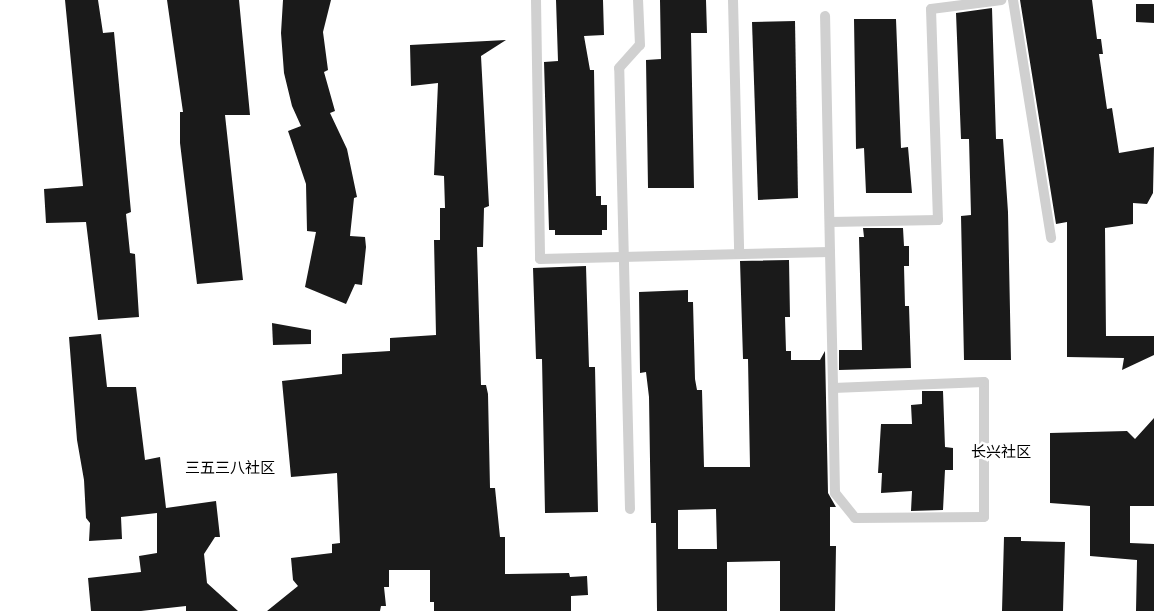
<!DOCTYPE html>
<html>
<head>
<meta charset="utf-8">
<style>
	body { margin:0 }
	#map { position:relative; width:1154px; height:611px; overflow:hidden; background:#fff; font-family:Ubuntu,"Noto Sans SC",sans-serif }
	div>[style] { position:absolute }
	.building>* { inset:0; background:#1a1a1a }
	.lane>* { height:10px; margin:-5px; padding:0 5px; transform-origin:5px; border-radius:5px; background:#d0d0d0 }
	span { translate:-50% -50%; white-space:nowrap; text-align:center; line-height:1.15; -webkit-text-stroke:5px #fff; paint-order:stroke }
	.neighbourhood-label { font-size:15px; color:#000 }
</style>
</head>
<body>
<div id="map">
	<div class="building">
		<div style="clip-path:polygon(65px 0,98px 0,103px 33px,114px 32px,131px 212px,126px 214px,130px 253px,135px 254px,139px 317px,98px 320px,86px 222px,46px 223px,44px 189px,83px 186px)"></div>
		<div style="clip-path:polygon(167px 0,239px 0,250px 115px,225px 115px,243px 280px,197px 284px,180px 143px,180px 112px,183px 112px)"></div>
		<div style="clip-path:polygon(283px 0,331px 0,323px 32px,328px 70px,324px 72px,335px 111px,330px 113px,347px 149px,357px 197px,354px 198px,350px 236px,365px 237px,366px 247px,362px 285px,355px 284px,346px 304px,305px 287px,316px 232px,307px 231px,306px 184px,288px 131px,301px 126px,292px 106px,284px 73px,281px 33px)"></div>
		<div style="clip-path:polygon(556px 0,603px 0,604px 35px,584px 36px,590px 70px,594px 70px,596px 196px,601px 196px,601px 205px,607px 205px,607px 230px,602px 230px,602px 235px,555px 235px,555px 230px,549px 230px,544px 62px,558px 61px)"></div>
		<div style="clip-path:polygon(660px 0,706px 0,707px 33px,691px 33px,694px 188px,648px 188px,646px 60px,661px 59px)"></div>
		<div style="clip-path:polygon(1020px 0,1092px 0,1097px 39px,1101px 39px,1103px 54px,1099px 54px,1107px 109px,1112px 108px,1119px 153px,1154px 147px,1153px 193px,1147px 204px,1133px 203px,1133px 224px,1105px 228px,1106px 336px,1154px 336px,1154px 355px,1122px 370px,1124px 358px,1067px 357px,1067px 222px,1056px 224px)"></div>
		<div style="clip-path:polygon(1136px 4px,1154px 4px,1154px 23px,1136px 22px)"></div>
		<div style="clip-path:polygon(992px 8px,996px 139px,1003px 139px,1008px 212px,1011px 360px,964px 360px,961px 216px,971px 215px,969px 139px,961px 139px,956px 13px)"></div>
		<div style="clip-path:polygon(854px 19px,896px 19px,901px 148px,908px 147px,912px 193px,866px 193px,864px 148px,856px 149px)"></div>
		<div style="clip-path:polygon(795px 21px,798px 198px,758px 200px,752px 22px)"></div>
		<div style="clip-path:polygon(506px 40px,481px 56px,489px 206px,484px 208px,483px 247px,477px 247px,481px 385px,486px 385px,488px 394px,490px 488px,495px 488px,500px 537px,505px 537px,505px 574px,569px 573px,570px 577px,587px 576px,588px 595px,571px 596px,571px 611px,434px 611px,434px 602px,430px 602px,430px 570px,389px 570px,389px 587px,384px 587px,386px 606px,381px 606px,380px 611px,267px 611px,298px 586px,293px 580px,291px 558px,332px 553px,332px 544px,340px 543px,337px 473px,291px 477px,282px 381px,342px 374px,342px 354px,390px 351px,390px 338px,436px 335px,434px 240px,440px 240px,440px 208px,445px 208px,444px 176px,434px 175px,438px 83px,411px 86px,410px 45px)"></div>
		<div style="clip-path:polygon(863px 228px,903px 228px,904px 246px,909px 246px,909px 266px,904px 266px,905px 306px,909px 306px,911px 368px,839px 370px,839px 350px,862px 350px,859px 237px,864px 237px)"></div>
		<div style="clip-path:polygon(evenodd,789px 260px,790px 317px,785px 317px,786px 351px,791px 351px,791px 360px,820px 360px,825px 351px,828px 493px,836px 507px,830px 507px,830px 546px,836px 546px,835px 611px,780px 611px,780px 561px,727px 562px,727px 611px,657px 611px,656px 523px,651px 523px,649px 397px,646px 372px,640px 373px,639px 292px,688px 290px,688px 302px,693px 302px,695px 379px,697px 390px,702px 390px,704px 467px,750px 467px,748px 359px,743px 359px,740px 261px,789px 260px,716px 509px,717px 549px,678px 549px,678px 510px,716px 509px)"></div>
		<div style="clip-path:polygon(586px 266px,589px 367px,595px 367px,598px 512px,545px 513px,542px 359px,536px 359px,533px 268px)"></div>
		<div style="clip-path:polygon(272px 323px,311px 330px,311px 344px,273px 345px)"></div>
		<div style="clip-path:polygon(101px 334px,107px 387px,136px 387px,145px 460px,160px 457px,166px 508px,216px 501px,220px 537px,215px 537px,204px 554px,207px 583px,238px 611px,186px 611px,186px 606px,141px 611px,91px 611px,88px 578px,141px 572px,139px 556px,157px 553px,157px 513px,121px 517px,122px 539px,89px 541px,90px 523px,86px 518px,84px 480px,77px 440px,69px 337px)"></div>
		<div style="clip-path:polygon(922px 391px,943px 391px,945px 447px,953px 448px,953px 470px,945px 470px,943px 510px,911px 511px,912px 491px,881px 493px,882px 473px,878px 473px,881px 424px,912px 424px,911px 405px,922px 404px)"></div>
		<div style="clip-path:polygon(1154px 418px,1154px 506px,1130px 506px,1130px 543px,1154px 544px,1154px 611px,1136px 611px,1137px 560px,1090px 556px,1090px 506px,1050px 503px,1050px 433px,1127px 431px,1135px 439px)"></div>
		<div style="clip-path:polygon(1004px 537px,1021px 537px,1021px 541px,1065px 542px,1063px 611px,1002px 611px)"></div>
	</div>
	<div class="lane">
		<div style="left:536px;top:0;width:259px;rotate:89.1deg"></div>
		<div style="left:540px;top:259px;width:290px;rotate:-1.4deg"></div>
		<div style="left:830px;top:252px;width:236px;rotate:-91.2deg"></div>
		<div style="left:733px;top:0;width:254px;rotate:88.6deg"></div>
		<div style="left:1013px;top:0;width:241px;rotate:80.9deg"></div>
		<div style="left:830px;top:222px;width:108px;rotate:-1.1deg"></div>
		<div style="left:938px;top:220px;width:211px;rotate:-91.9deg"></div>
		<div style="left:931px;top:9px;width:71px;rotate:-7.3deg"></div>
		<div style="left:830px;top:252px;width:136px;rotate:88.7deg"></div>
		<div style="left:833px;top:388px;width:105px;rotate:88.9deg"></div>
		<div style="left:835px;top:493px;width:32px;rotate:51deg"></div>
		<div style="left:855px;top:518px;width:129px;rotate:-0.4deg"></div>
		<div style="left:984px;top:517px;width:135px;rotate:-90deg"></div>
		<div style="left:984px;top:382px;width:151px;rotate:177.7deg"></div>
		<div style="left:630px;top:509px;width:441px;rotate:-91.4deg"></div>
		<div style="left:619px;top:68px;width:31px;rotate:-48deg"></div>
		<div style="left:640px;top:45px;width:45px;rotate:-92.5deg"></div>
	</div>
	<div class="neighbourhood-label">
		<span style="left:1001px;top:452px">长兴社区</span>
		<span style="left:230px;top:468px">三五三八社区</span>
	</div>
</div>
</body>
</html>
